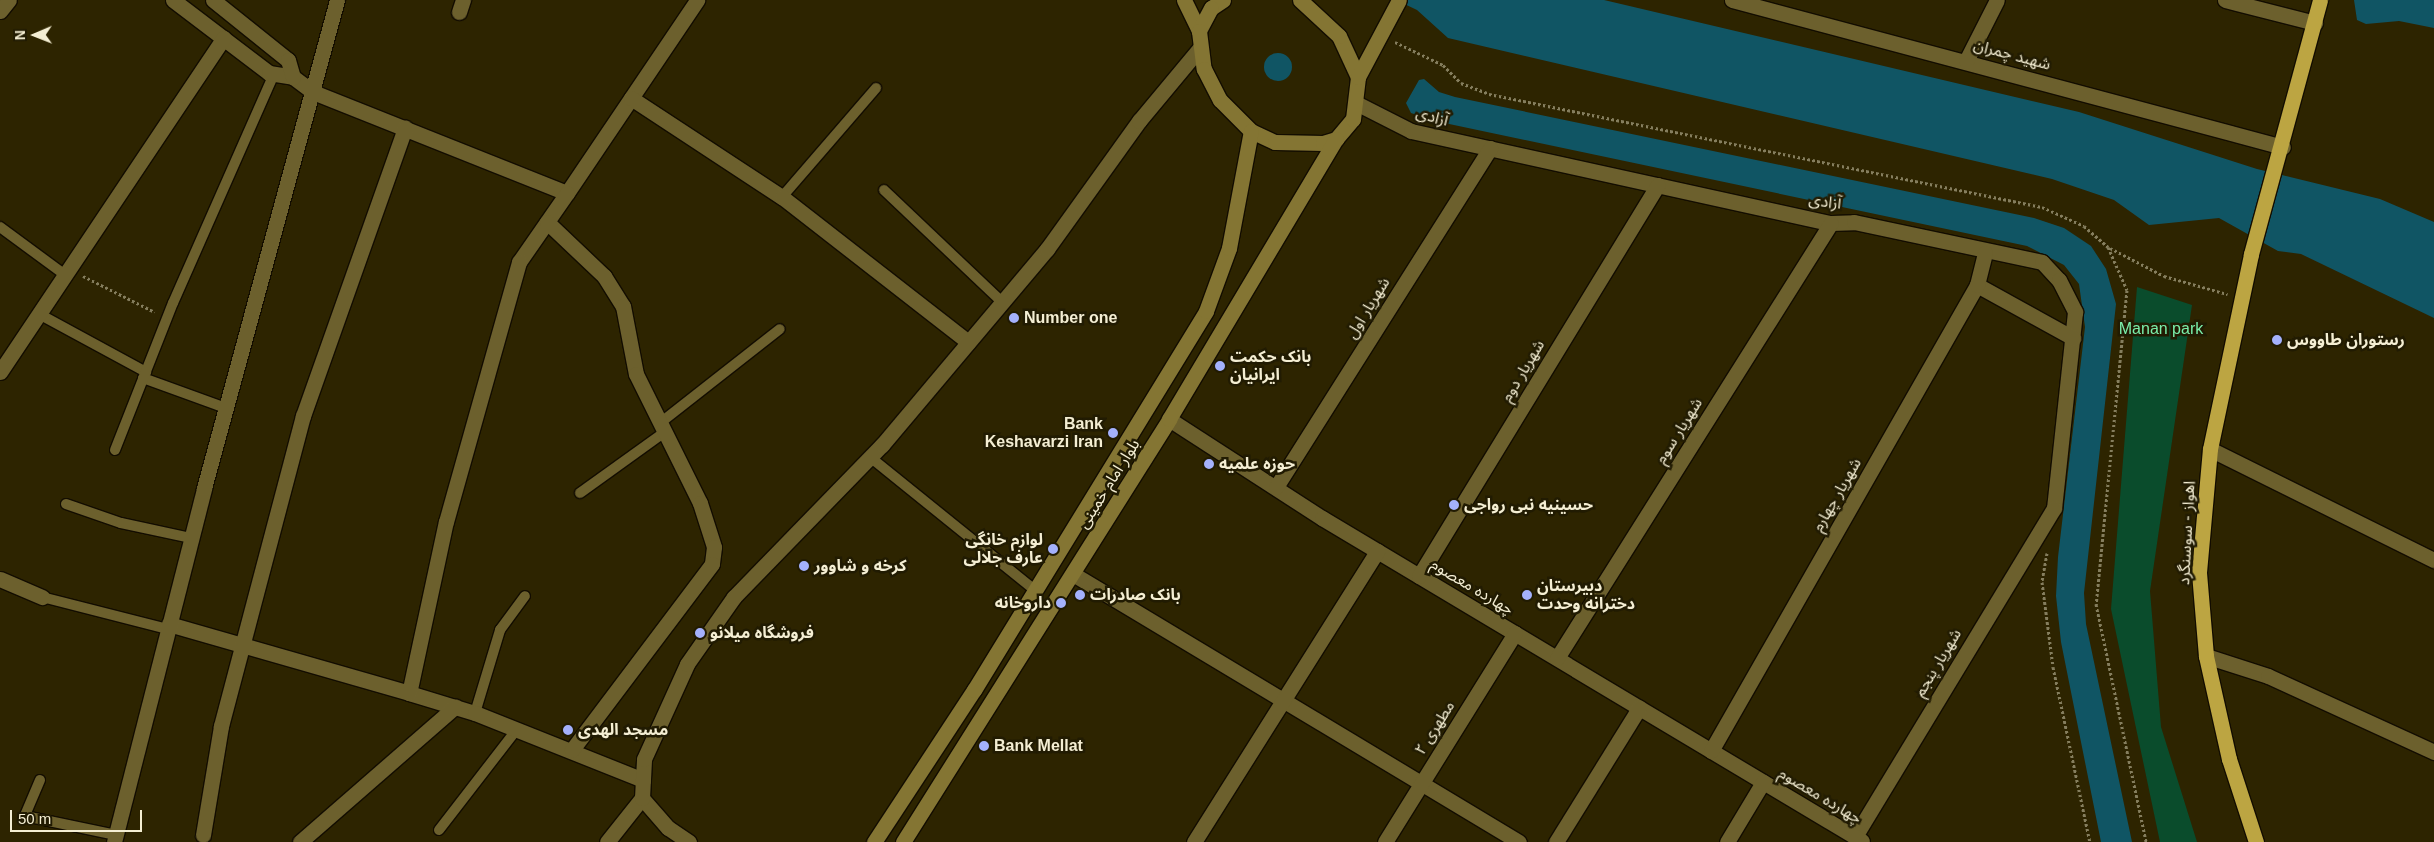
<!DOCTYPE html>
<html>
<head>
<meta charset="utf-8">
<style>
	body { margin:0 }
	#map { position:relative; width:2434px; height:842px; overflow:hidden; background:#2d2400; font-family:Arial,"Noto Sans Arabic",sans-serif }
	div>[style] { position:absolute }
	.green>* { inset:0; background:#0a4c2c }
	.water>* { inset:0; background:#105564 }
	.round { border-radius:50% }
	.path>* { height:3px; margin-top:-1.5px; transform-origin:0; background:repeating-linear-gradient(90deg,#857e5e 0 2.5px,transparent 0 5px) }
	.roads { filter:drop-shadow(1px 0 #130d00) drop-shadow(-1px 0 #130d00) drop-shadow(0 1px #130d00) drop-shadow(0 -1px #130d00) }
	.lane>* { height:10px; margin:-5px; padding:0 5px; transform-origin:5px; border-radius:5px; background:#6c602d }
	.street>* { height:15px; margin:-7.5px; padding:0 7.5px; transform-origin:7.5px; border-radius:7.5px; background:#6c602d }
	.secondary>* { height:15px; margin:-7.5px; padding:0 7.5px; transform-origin:7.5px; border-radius:7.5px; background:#847533 }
	.highway>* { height:15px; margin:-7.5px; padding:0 7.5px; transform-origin:7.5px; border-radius:7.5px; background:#bca542 }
	.dots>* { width:14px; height:14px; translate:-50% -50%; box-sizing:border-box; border:2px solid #211b02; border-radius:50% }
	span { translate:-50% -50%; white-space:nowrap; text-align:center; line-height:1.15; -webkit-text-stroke:5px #211b02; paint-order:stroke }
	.street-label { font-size:16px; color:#f4eed3 }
	.poi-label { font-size:16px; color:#f4eed3; font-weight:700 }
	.left { translate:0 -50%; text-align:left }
	.right { translate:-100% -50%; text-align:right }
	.park-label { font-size:16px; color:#7befab }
	.north { position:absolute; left:10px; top:10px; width:50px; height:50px; -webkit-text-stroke:4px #211b02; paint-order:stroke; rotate:269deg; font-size:14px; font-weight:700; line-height:20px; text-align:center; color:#f4eed3 }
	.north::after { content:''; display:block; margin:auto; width:18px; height:22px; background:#f4eed3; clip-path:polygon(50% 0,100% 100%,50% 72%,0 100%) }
	.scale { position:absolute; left:10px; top:810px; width:132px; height:22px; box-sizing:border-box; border:2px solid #f4eed3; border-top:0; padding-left:6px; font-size:15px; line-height:18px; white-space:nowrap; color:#f4eed3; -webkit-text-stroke:4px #211b02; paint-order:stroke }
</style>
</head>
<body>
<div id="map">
	<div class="green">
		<div style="clip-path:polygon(2137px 287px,2192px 305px,2150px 591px,2161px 727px,2197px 842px,2160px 842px,2111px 609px)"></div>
	</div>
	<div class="water">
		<div style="clip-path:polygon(1396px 0,1604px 0,2079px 112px,2257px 169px,2380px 199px,2434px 222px,2434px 318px,2301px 254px,2278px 251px,2219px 218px,2149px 225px,2114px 200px,2052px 179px,1448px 38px,1417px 10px)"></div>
		<div style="clip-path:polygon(2354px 0,2434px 0,2434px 28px,2399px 21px,2366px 24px,2357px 20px)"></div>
		<div class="round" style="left:1264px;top:53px;width:28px;height:28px"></div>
		<div style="clip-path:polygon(1424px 79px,1439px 92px,1455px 97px,2034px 218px,2064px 228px,2091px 246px,2106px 269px,2116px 304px,2084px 593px,2086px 624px,2132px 842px,2101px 842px,2061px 642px,2056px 596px,2058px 557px,2085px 327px,2079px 284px,2064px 265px,2027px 246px,1435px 121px,1411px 113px,1406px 103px,1419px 80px)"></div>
	</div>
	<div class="path">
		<div style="left:1395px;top:42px;width:53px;rotate:25.6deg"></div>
		<div style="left:1443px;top:65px;width:25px;rotate:45deg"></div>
		<div style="left:1461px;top:83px;width:30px;rotate:21deg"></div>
		<div style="left:1489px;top:94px;width:564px;rotate:11.55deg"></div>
		<div style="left:2042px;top:207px;width:46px;rotate:24.3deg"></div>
		<div style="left:2084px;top:226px;width:32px;rotate:41deg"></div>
		<div style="left:2108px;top:247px;width:47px;rotate:66.2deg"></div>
		<div style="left:2127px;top:290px;width:316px;rotate:95.6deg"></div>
		<div style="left:2096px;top:604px;width:243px;rotate:78.1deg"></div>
		<div style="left:2110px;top:248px;width:61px;rotate:27.4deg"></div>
		<div style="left:2164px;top:276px;width:66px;rotate:15.9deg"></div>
		<div style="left:83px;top:276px;width:80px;rotate:26.6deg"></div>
		<div style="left:2047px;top:553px;width:29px;rotate:100deg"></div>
		<div style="left:2042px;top:582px;width:86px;rotate:82.6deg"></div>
		<div style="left:2053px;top:667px;width:179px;rotate:78.1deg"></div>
	</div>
	<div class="roads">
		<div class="lane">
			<div style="left:884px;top:190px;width:163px;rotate:43.5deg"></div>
			<div style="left:782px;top:197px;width:144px;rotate:-49.2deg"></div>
			<div style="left:0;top:227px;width:81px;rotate:36.4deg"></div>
			<div style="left:39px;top:314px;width:122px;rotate:28.5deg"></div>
			<div style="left:143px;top:378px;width:88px;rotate:19.9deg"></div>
			<div style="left:660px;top:423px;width:152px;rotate:-38.1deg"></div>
			<div style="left:115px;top:450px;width:158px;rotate:-68.5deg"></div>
			<div style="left:173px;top:303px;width:250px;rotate:-66.2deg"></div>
			<div style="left:870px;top:457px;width:212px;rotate:38.9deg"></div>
			<div style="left:580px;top:493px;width:105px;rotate:-35.7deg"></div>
			<div style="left:66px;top:504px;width:58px;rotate:19.1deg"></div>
			<div style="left:121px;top:523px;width:72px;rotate:12.1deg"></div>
			<div style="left:42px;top:597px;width:130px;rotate:14.3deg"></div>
			<div style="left:475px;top:713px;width:87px;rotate:-73.2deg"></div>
			<div style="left:500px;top:630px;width:42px;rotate:-53.7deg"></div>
			<div style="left:40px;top:780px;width:39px;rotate:113deg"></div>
			<div style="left:25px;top:816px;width:93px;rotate:11.8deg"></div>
			<div style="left:439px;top:830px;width:128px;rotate:-52.3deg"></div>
		</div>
		<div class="street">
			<div style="left:173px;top:0;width:121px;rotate:37.2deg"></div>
			<div style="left:269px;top:73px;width:24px;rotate:9deg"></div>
			<div style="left:293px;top:77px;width:25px;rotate:37deg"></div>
			<div style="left:313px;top:92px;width:273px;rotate:21.7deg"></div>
			<div style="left:567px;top:193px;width:233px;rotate:-56deg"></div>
			<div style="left:213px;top:0;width:96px;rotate:38.7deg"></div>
			<div style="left:288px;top:60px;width:18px;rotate:74deg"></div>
			<div style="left:1732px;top:0;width:570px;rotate:14.94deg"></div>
			<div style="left:2225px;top:0;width:93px;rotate:14.3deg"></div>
			<div style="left:0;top:11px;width:14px;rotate:-51deg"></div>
			<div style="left:459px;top:12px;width:13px;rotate:-72deg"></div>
			<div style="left:1966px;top:61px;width:68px;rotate:-63.1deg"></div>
			<div style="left:631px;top:98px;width:181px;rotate:33.3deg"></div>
			<div style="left:782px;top:197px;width:236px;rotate:37.9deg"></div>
			<div style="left:1358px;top:104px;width:59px;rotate:27deg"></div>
			<div style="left:1411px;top:131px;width:430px;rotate:12.4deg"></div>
			<div style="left:1831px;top:223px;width:23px;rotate:-2deg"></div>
			<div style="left:1854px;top:222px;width:192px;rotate:12deg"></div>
			<div style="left:2042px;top:262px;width:25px;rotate:47deg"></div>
			<div style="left:2059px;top:280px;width:36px;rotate:63deg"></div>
			<div style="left:2075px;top:312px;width:197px;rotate:96.1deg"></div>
			<div style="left:2054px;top:508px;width:385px;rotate:121.2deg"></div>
			<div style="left:567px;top:193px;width:84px;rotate:124.8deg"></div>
			<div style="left:519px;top:262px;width:269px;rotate:105.7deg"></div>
			<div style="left:446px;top:521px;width:176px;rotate:102.1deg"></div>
			<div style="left:409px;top:693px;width:69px;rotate:16.9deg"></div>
			<div style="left:475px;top:713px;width:181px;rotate:21.7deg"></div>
			<div style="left:547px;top:222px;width:79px;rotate:43.5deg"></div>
			<div style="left:604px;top:276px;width:36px;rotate:58deg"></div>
			<div style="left:623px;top:306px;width:69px;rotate:79.2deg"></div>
			<div style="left:636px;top:374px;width:144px;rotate:63.6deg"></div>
			<div style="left:700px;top:503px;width:46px;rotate:72.3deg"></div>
			<div style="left:714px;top:547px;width:17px;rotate:97deg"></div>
			<div style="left:712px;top:564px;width:233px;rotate:127deg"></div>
			<div style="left:1977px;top:285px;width:110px;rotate:28.9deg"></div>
			<div style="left:0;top:372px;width:402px;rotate:-56.2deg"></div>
			<div style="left:1169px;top:419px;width:182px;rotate:32.9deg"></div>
			<div style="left:1322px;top:518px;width:629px;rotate:30.89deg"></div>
			<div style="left:2210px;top:449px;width:250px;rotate:26.4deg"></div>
			<div style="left:1276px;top:487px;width:401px;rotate:-57.7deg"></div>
			<div style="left:1073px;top:574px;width:520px;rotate:31deg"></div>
			<div style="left:1419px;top:576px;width:458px;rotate:-58.6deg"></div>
			<div style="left:0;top:579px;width:46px;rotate:23.2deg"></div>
			<div style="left:169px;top:624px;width:250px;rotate:16deg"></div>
			<div style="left:2206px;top:656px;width:65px;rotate:17.9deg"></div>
			<div style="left:2268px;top:676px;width:183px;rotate:24.6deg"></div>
			<div style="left:1557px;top:658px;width:514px;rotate:-57.79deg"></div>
			<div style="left:1711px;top:751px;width:537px;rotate:-60.28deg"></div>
			<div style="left:1977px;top:285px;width:33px;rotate:-76deg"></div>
			<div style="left:203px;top:835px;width:110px;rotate:-80.6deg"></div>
			<div style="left:221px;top:726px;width:321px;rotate:-75.2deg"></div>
			<div style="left:303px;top:416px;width:306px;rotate:-70.5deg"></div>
			<div style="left:114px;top:842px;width:365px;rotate:-75.7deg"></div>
			<div style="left:204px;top:488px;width:506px;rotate:-74.75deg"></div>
			<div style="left:300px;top:842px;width:206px;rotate:-41.1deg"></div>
			<div style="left:607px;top:842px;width:56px;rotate:-51.5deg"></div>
			<div style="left:689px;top:842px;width:25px;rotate:-146deg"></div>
			<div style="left:668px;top:828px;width:40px;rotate:-131deg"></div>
			<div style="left:642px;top:798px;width:39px;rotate:-87deg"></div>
			<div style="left:644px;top:759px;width:104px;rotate:-65.6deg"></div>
			<div style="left:687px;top:664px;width:82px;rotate:-55deg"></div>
			<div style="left:734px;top:597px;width:212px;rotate:-45.8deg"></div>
			<div style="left:882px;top:445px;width:256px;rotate:-49.9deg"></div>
			<div style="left:1047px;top:249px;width:158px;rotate:-54.3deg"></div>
			<div style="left:1139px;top:121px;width:94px;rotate:-50.2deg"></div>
			<div style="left:1194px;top:842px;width:344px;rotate:-57.8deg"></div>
			<div style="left:1385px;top:842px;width:246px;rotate:-58.1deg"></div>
			<div style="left:1556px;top:842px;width:158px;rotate:-58.2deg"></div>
			<div style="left:1727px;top:842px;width:70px;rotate:-59deg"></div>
		</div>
		<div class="secondary">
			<div style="left:1184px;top:0;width:34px;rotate:64deg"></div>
			<div style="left:1223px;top:0;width:14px;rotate:146deg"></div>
			<div style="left:1211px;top:8px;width:26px;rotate:118deg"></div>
			<div style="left:1199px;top:31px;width:38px;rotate:83deg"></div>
			<div style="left:1204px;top:69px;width:35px;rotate:63deg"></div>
			<div style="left:1220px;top:100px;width:44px;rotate:45deg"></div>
			<div style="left:1251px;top:131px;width:26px;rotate:25deg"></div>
			<div style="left:1275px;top:142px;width:48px;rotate:1.2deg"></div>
			<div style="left:1323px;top:143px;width:14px;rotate:-17deg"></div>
			<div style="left:1336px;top:139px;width:26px;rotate:-50deg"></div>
			<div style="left:1353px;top:119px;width:42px;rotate:-83.2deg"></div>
			<div style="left:1358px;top:77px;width:45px;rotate:-114.9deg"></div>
			<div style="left:1339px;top:36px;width:53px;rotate:-137.3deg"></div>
			<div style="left:1358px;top:77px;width:87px;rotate:-62deg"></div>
			<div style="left:874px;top:842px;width:182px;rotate:-56.7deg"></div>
			<div style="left:974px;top:690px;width:444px;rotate:-58.5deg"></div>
			<div style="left:1206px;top:311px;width:67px;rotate:-69.9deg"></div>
			<div style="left:1229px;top:248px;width:119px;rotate:-79.4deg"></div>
			<div style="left:903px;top:842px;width:500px;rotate:-57.8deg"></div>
			<div style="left:1169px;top:419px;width:326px;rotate:-59.2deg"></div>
		</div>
		<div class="highway">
			<div style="left:2256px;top:842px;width:87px;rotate:-108deg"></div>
			<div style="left:2229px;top:759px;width:106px;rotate:-102.6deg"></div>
			<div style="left:2206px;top:656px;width:84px;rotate:-94.8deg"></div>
			<div style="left:2199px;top:572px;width:123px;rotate:-84.9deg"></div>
			<div style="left:2210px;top:449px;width:199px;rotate:-78.1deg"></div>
			<div style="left:2251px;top:254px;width:263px;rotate:-74.8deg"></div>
		</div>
	</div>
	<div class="dots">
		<div style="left:1014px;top:318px;background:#a4b1fc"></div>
		<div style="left:2277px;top:340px;background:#a4b1fc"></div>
		<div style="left:1220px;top:366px;background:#a4b1fc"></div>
		<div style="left:1113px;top:433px;background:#a4b1fc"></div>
		<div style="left:1209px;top:464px;background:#a4b1fc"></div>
		<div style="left:1454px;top:505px;background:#a4b1fc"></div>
		<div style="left:1053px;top:549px;background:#a4b1fc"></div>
		<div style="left:804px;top:566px;background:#a4b1fc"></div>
		<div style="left:1080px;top:595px;background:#a4b1fc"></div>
		<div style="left:1527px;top:595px;background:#a4b1fc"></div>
		<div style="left:1061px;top:603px;background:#a4b1fc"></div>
		<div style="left:700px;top:633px;background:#a4b1fc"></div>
		<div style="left:568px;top:730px;background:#a4b1fc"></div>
		<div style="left:984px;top:746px;background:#a4b1fc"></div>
	</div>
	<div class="street-label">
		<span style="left:2012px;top:55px;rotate:15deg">شهید چمران</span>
		<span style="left:1432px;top:117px;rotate:15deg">آزادی</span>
		<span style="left:1825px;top:202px;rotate:7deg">آزادی</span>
		<span style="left:1368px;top:308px;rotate:-58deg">شهریار اول</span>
		<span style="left:1523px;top:371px;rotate:-59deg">شهریار دوم</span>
		<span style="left:1679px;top:431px;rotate:-58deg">شهریار سوم</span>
		<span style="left:1109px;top:484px;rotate:-58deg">بلوار امام خمینی</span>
		<span style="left:1837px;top:495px;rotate:-60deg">شهریار چهارم</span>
		<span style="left:2187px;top:533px;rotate:-87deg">اهواز - سوسنگرد</span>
		<span style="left:1472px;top:587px;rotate:31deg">چهارده معصوم</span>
		<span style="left:1938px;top:663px;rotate:-59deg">شهریار پنجم</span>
		<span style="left:1435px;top:728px;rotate:-58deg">مطهری ۲</span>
		<span style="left:1820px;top:796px;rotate:31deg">چهارده معصوم</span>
	</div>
	<div class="poi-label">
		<span class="left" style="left:1024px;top:318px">Number one</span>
		<span class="left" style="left:2287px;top:340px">رستوران طاووس</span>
		<span class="left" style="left:1230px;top:366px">بانک حکمت<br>ایرانیان</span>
		<span class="right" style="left:1103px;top:433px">Bank<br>Keshavarzi Iran</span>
		<span class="left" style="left:1219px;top:464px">حوزه علمیه</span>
		<span class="left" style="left:1464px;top:505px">حسینیه نبی رواجی</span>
		<span class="right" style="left:1043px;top:549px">لوازم خانگی<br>عارف جلالی</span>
		<span class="left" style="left:814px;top:566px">کرخه و شاوور</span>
		<span class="left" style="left:1537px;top:595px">دبیرستان<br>دخترانه وحدت</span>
		<span class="left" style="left:1090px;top:595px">بانک صادرات</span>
		<span class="right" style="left:1051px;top:603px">داروخانه</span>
		<span class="left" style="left:710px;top:633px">فروشگاه میلانو</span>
		<span class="left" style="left:578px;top:730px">مسجد الهدی</span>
		<span class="left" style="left:994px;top:746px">Bank Mellat</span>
	</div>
	<div class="park-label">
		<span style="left:2161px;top:329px">Manan park</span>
	</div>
	<div class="north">N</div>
	<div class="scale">50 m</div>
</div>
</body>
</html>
